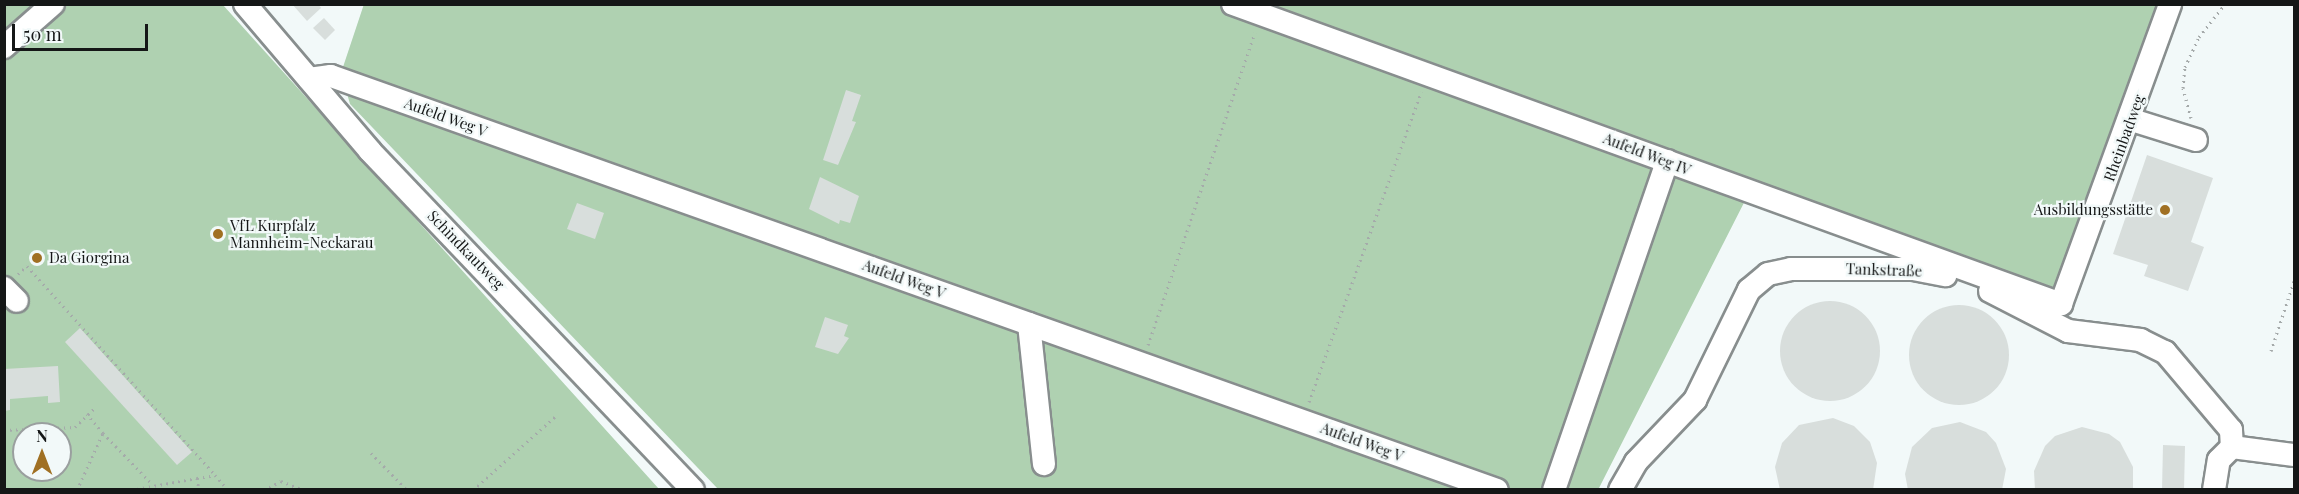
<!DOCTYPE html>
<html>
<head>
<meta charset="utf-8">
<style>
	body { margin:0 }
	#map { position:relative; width:2299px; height:494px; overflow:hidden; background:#f2f9f9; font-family:"Playfair Display",serif }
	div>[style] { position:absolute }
	.green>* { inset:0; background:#afd1b1 }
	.building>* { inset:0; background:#d8dedc }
	.round { border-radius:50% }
	.path>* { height:3px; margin-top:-1.5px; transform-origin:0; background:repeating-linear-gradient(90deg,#a5aaaa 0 1.5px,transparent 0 6px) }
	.roads { filter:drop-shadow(2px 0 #888e8e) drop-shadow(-2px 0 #888e8e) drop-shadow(0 2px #888e8e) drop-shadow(0 -2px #888e8e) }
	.minor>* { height:22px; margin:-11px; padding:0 11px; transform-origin:11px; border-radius:11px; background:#fff }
	.dots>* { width:16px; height:16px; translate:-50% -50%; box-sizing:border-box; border:3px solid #f2f9f9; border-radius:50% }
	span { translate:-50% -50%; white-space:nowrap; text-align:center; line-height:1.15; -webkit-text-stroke:4.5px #f2f9f9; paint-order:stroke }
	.street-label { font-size:15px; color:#151717 }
	.poi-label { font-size:15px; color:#151717 }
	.right { translate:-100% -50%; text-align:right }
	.left { translate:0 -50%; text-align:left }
	.frame { position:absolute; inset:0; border:6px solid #151717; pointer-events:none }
	.north { position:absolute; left:12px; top:422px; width:60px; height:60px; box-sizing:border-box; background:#f2f9f9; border:2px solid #9a9f9f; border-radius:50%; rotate:0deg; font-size:16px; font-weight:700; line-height:24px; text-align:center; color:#151717 }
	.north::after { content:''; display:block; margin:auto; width:21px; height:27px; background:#a07023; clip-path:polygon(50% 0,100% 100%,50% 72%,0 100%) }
	.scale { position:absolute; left:12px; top:24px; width:136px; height:27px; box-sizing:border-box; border:3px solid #151717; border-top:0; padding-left:8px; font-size:18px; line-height:21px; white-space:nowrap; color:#151717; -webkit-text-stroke:4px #f2f9f9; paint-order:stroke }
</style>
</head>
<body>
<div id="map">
	<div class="green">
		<div style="clip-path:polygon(364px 4px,2160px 5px,2055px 294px,1753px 185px,1598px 490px,718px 489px,350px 104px,341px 73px)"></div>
		<div style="clip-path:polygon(evenodd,4px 5px,223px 5px,659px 489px,5px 489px,4px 5px,24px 434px,60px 434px,60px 470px,24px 470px,24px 434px)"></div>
	</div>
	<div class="building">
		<div style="clip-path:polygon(292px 4px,318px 4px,321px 8px,307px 21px)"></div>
		<div style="clip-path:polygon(324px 18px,335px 30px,325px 40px,313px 28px)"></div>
		<div style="clip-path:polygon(846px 90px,861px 95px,852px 121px,856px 122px,838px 165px,823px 160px)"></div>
		<div style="clip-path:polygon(2147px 155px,2213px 178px,2191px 242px,2204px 247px,2188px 291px,2144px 276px,2148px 265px,2113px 254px)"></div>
		<div style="clip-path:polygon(820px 177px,859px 196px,850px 223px,840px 220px,839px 224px,809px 209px)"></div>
		<div style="clip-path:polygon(577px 203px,604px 213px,595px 239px,567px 229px)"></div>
		<div class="round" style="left:1780px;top:301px;width:100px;height:100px"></div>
		<div class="round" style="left:1909px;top:305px;width:100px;height:100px"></div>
		<div style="clip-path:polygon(825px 317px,848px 325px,844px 336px,849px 338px,838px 354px,815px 347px)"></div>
		<div style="clip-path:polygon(80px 328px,192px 452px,177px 465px,65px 342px)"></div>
		<div style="clip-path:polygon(58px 366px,60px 402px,48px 403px,48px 396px,10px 399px,10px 410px,4px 411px,4px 369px)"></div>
		<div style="clip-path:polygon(1833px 418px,1854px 426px,1870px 442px,1877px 463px,1873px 490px,1780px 490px,1775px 467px,1782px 443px,1799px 425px)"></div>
		<div style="clip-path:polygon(1960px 422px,1986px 432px,1996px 443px,2006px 469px,2002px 490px,1908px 490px,1905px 474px,1912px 447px,1932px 428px)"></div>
		<div style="clip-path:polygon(2082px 427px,2109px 434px,2120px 442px,2133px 467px,2133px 490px,2035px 490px,2034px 471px,2045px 446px,2055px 436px)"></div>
		<div style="clip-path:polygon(2163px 445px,2185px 446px,2184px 490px,2162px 490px)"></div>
	</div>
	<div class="path">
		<div style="left:2191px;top:118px;width:31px;rotate:-105deg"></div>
		<div style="left:2183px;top:88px;width:21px;rotate:-85deg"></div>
		<div style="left:2185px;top:67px;width:33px;rotate:-65deg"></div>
		<div style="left:2199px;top:37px;width:42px;rotate:-51.8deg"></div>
		<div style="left:18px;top:274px;width:12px;rotate:-42deg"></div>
		<div style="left:27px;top:266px;width:281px;rotate:48deg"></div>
		<div style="left:1148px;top:345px;width:330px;rotate:-71.1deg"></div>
		<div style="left:2271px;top:351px;width:74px;rotate:-71.8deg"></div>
		<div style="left:1309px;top:402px;width:330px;rotate:-70.1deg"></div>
		<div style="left:4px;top:430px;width:71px;rotate:-2.4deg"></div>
		<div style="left:75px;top:427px;width:29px;rotate:-44deg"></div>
		<div style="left:103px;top:433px;width:68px;rotate:46.2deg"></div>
		<div style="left:371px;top:453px;width:52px;rotate:45.8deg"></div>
		<div style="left:197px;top:478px;width:18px;rotate:-9deg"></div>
		<div style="left:215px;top:475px;width:20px;rotate:49deg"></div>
		<div style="left:77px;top:490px;width:63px;rotate:-65.5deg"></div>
		<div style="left:103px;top:433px;width:25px;rotate:-130deg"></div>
		<div style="left:131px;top:490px;width:67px;rotate:-10.3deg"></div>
		<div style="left:197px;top:478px;width:12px;rotate:81deg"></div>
		<div style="left:264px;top:490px;width:19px;rotate:-28deg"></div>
		<div style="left:281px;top:481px;width:24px;rotate:22deg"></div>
		<div style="left:473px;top:490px;width:113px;rotate:-41.8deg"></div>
	</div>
	<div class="roads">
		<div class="minor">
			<div style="left:245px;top:4px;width:193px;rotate:49.6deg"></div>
			<div style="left:370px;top:151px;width:468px;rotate:46.4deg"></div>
			<div style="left:1233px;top:4px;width:881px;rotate:19.92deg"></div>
			<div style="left:2061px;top:304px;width:319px;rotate:-70deg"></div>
			<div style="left:4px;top:47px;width:65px;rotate:-41.3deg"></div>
			<div style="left:309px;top:79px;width:22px;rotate:-8deg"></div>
			<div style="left:331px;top:76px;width:1237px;rotate:19.55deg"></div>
			<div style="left:2132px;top:120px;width:67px;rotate:17.4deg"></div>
			<div style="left:4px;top:288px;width:18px;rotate:45deg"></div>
			<div style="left:1990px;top:291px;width:88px;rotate:27.1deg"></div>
			<div style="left:2068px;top:331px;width:73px;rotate:7.1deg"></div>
			<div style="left:2140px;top:340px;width:28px;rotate:26deg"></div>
			<div style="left:2165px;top:352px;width:102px;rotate:49.8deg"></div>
			<div style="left:2231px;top:430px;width:17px;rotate:87deg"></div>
			<div style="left:1029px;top:324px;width:141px;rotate:83.9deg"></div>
			<div style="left:2232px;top:447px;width:63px;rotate:7.4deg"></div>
			<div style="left:1554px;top:490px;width:348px;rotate:-71deg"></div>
			<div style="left:1620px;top:490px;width:32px;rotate:-60deg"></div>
			<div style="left:1636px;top:462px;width:86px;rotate:-46.4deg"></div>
			<div style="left:1695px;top:400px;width:123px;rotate:-63.9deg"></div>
			<div style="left:1749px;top:290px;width:25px;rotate:-40deg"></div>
			<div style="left:1768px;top:274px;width:24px;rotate:-12deg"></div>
			<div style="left:1791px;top:269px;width:122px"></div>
			<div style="left:1913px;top:269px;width:33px;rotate:11deg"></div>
			<div style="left:2214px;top:490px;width:30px;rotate:-81deg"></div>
			<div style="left:2219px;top:460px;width:18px;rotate:-45deg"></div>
		</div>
	</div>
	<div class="dots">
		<div style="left:2165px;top:210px;background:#a07023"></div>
		<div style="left:218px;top:234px;background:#a07023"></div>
		<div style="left:37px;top:258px;background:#a07023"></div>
	</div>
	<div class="street-label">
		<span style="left:446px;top:117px;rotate:20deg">Aufeld Weg V</span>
		<span style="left:2124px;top:138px;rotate:-70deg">Rheinbadweg</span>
		<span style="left:1647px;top:154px;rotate:21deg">Aufeld Weg IV</span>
		<span style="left:466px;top:250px;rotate:46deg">Schindkautweg</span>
		<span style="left:1884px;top:270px;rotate:2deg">Tankstraße</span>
		<span style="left:904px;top:279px;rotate:20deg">Aufeld Weg V</span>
		<span style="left:1362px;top:442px;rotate:20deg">Aufeld Weg V</span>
	</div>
	<div class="poi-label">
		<span class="right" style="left:2153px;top:210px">Ausbildungsstätte</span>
		<span class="left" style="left:230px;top:234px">VfL Kurpfalz<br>Mannheim-Neckarau</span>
		<span class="left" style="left:49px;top:258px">Da Giorgina</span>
	</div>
	<div class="frame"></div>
	<div class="north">N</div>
	<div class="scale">50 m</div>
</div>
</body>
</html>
